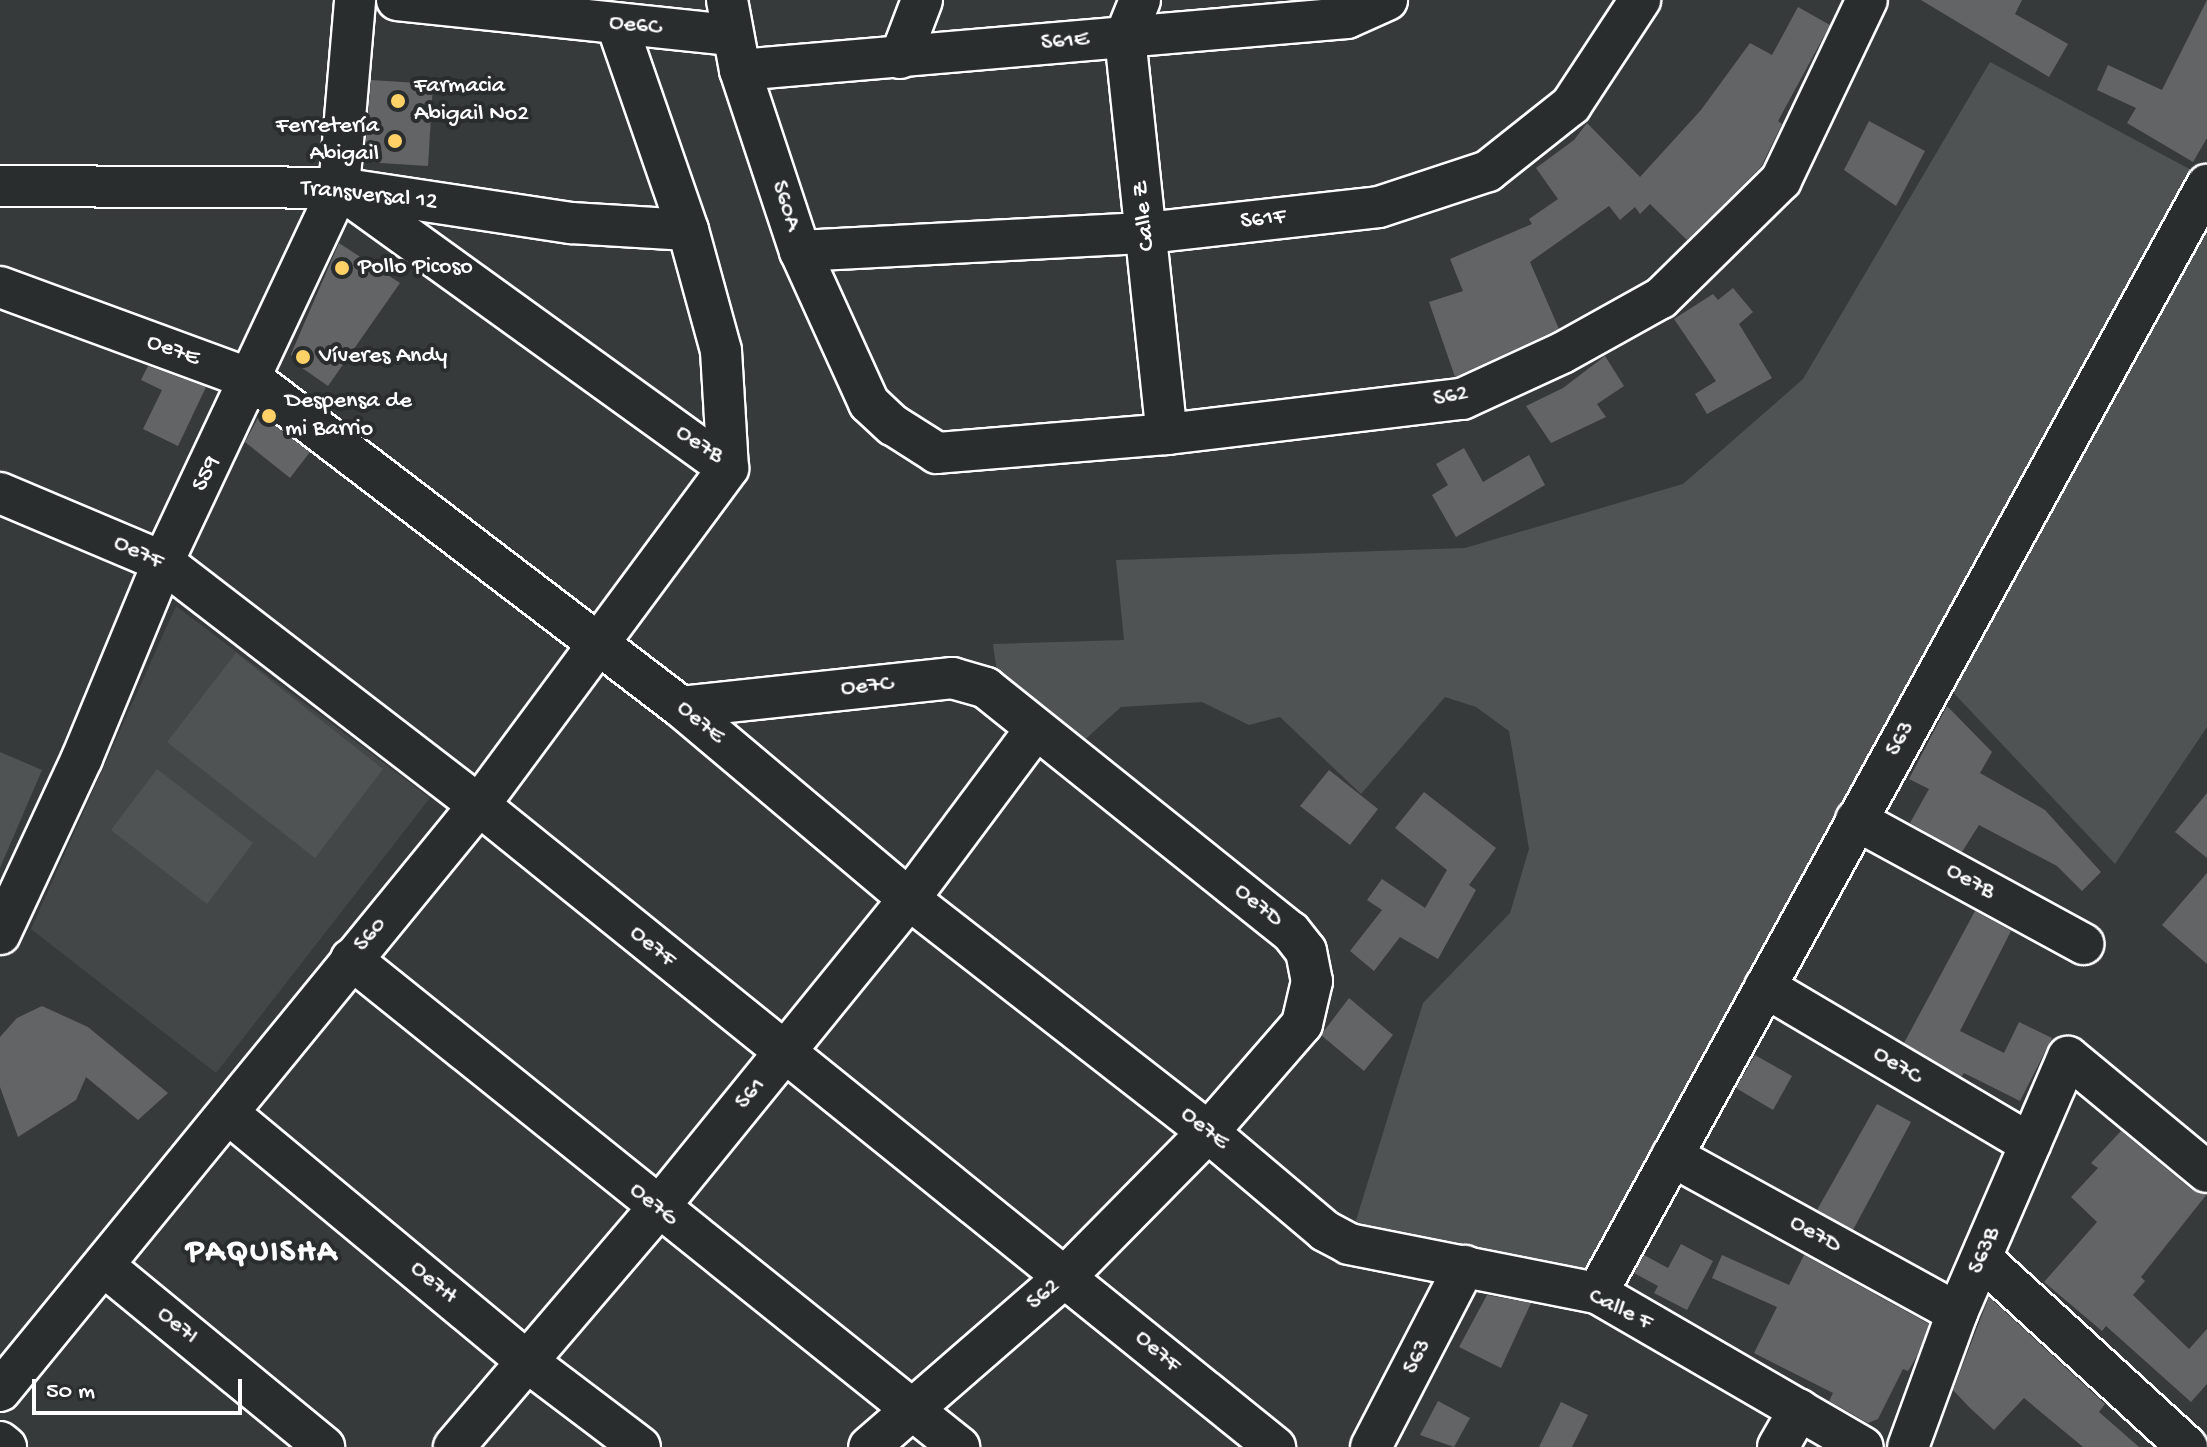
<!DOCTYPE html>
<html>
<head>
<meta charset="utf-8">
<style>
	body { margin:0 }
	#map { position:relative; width:2207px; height:1447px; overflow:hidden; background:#373a3b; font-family:"Gochi Hand",sans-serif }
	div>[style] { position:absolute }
	.built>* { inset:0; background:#444748 }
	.green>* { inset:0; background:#505354 }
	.building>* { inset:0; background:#636465 }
	.roads { filter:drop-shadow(2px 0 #fff) drop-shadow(-2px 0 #fff) drop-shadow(0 2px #fff) drop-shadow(0 -2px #fff) }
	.minor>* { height:40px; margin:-20px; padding:0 20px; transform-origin:20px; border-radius:20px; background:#2a2d2e }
	.dots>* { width:22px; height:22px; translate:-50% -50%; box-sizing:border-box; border:4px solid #2a2d2e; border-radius:50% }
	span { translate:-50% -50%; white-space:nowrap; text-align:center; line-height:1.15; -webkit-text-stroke:8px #2a2d2e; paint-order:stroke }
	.street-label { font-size:24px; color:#fff }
	.poi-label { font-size:24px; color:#fff }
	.left { translate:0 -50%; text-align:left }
	.right { translate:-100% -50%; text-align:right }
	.district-label { font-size:32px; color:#fff; font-weight:700; letter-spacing:2px }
	.scale { position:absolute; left:32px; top:1379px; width:210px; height:36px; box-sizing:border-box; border:4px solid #fff; border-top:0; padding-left:10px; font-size:24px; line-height:28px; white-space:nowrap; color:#fff; -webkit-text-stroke:6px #2a2d2e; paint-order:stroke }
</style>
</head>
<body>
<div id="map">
	<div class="built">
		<div style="clip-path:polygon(176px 606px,430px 798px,216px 1073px,31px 929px)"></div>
	</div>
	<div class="green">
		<div style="clip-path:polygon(1990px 62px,2195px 172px,1586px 1274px,1354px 1227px,1423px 1003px,1510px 913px,1529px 849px,1509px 731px,1476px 707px,1445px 697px,1361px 794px,1280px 717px,1249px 725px,1202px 702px,1121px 707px,1080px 744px,997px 673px,993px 644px,1124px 640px,1116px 560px,1465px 548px,1683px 484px,1803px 379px)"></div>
		<div style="clip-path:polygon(2207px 216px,2207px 727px,2115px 864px,1949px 688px)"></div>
		<div style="clip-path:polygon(236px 653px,383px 769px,315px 858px,167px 742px)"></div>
		<div style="clip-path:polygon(0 752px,42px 770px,0 868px)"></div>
		<div style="clip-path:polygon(157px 769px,253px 843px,207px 904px,111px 830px)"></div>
	</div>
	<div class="building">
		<div style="clip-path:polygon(1921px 0,2022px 0,2015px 14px,2068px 44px,2049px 77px)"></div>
		<div style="clip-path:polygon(2207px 0,2207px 138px,2193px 162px,2127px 123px,2136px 108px,2097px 90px,2108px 65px,2162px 90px)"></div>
		<div style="clip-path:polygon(1798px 7px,1830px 25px,1778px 121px,1782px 124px,1761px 167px,1687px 240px,1650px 204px,1640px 214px,1635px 207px,1620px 220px,1609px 206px,1530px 262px,1559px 329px,1455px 377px,1429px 302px,1463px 291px,1450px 259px,1532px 224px,1529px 219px,1558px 199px,1536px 168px,1574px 140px,1587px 123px,1640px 177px,1701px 110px,1750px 43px,1772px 55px)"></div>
		<div style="clip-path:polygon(371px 80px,433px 84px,428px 166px,364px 162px)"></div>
		<div style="clip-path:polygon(1869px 121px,1925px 151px,1896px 206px,1844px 170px)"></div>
		<div style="clip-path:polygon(339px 243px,400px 283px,328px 386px,295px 363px,291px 354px)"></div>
		<div style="clip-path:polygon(1733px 288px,1753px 312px,1739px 324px,1772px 378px,1707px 414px,1695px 394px,1716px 381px,1674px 319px,1713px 294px,1718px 300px)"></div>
		<div style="clip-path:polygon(1605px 356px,1624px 386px,1597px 404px,1606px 417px,1551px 443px,1526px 406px,1563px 388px)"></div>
		<div style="clip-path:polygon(148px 366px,206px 387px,178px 446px,143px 429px,162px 390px,141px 380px)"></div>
		<div style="clip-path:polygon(260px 414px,310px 452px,290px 478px,245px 442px)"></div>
		<div style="clip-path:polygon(1464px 448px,1483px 482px,1529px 455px,1545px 485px,1456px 537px,1432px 495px,1448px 485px,1436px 464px)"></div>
		<div style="clip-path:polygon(1947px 706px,1992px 752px,1980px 773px,2045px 810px,2101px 872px,2082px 891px,2057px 866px,1979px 825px,1962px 852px,1910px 823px,1929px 789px,1909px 779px)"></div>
		<div style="clip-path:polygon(1329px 770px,1378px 809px,1350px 845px,1300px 806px)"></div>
		<div style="clip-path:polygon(1424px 792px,1496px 848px,1469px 885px,1476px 890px,1438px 959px,1400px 937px,1374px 971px,1350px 951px,1382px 910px,1367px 900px,1382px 879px,1425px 908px,1447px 870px,1395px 828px)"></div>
		<div style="clip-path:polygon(2207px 793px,2207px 858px,2175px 832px)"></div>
		<div style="clip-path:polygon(2207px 873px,2207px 964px,2162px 925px)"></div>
		<div style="clip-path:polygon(1975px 911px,2011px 931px,1960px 1031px,2004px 1053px,2019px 1022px,2052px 1038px,2020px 1101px,1964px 1073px,1961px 1077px,1904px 1043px)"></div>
		<div style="clip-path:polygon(1349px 998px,1393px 1035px,1364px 1071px,1321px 1035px)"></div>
		<div style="clip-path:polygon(42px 1006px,88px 1027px,168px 1093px,138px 1120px,86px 1077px,76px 1100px,18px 1137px,0 1087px,0 1037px,17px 1018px)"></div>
		<div style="clip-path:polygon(1755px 1055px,1792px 1076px,1773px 1110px,1736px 1088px)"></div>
		<div style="clip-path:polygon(1877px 1104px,1911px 1122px,1853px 1230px,1817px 1210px)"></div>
		<div style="clip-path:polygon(2121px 1131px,2192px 1190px,2207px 1194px,2141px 1277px,2145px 1281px,2133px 1295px,2189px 1349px,2207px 1329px,2207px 1384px,2191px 1402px,2106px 1326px,2102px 1331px,2044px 1282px,2097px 1222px,2071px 1197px,2098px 1168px,2091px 1163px)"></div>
		<div style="clip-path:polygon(1681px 1244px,1713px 1261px,1687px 1310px,1654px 1293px,1658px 1286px,1634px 1273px,1644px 1255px,1668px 1268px)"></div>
		<div style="clip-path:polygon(1722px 1255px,1789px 1285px,1804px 1255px,1929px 1324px,1917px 1356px,1908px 1371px,1903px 1369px,1878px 1419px,1868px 1423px,1829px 1401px,1833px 1393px,1754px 1353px,1777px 1307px,1712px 1278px)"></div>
		<div style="clip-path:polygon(1487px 1295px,1531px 1303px,1501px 1368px,1459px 1347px)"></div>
		<div style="clip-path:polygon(1989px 1297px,2105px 1404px,2099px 1412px,2139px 1447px,2083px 1447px,2024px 1398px,1994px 1430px,1969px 1407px,1953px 1390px)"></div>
		<div style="clip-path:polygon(1438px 1401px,1470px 1418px,1454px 1447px,1420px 1435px)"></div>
		<div style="clip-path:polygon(1561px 1402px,1588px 1415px,1572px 1447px,1539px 1447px)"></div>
	</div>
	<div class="roads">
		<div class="minor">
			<div style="left:397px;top:0;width:336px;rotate:6deg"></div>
			<div style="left:727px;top:0;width:71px;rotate:79.5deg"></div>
			<div style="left:740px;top:70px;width:191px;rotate:71.7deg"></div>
			<div style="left:800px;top:251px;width:167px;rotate:65.6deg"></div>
			<div style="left:869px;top:403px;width:33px;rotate:43deg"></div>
			<div style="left:893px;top:425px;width:52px;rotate:32.5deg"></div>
			<div style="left:937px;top:453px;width:231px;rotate:-4.7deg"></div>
			<div style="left:1167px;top:434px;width:297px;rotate:-6.8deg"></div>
			<div style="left:1462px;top:399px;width:110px;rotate:-24.7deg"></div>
			<div style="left:1562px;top:353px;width:113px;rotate:-29.1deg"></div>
			<div style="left:1661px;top:298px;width:168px;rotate:-44.5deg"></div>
			<div style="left:1781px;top:180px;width:199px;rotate:-64.5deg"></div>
			<div style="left:1140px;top:0;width:40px;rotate:112deg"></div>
			<div style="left:1125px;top:37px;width:399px;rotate:84deg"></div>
			<div style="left:617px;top:25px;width:217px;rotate:70.9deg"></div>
			<div style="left:688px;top:230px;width:125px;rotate:74.7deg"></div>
			<div style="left:721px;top:351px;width:117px;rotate:86.6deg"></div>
			<div style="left:900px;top:58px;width:62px;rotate:-69.2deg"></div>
			<div style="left:740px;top:70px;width:609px;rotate:-4.9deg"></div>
			<div style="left:1347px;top:18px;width:44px;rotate:-24.2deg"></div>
			<div style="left:0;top:186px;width:339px;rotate:0.3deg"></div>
			<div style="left:339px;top:188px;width:235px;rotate:8.6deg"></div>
			<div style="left:571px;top:223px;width:117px;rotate:3.4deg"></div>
			<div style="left:345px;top:192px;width:472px;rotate:35.8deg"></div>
			<div style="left:800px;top:251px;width:347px;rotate:-3deg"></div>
			<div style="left:1147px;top:233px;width:233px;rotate:-6.4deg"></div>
			<div style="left:1379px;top:207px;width:115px;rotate:-18.3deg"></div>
			<div style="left:1488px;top:171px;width:106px;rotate:-38.5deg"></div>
			<div style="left:1571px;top:105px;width:126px;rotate:-56.7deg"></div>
			<div style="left:0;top:287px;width:270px;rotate:20.2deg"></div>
			<div style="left:253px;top:380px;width:539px;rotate:37.38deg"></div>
			<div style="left:681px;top:707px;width:298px;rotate:40.1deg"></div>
			<div style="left:909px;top:899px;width:379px;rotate:37.9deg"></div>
			<div style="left:1208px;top:1132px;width:153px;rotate:40.2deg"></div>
			<div style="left:1325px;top:1231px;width:27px;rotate:28deg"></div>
			<div style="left:1349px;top:1244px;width:253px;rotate:11.2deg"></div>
			<div style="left:1597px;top:1293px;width:307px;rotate:30.1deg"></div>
			<div style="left:0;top:493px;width:177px;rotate:22.9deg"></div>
			<div style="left:163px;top:562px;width:399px;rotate:37.6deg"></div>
			<div style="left:479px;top:805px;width:1023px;rotate:38.89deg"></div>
			<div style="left:681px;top:707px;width:273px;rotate:-6.1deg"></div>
			<div style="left:952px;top:678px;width:35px;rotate:16deg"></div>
			<div style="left:986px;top:688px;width:391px;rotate:38.7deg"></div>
			<div style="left:1291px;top:932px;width:24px;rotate:52deg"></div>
			<div style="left:1306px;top:951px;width:31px;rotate:79deg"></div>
			<div style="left:1312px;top:981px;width:44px;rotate:103.1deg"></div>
			<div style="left:1302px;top:1024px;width:143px;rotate:131deg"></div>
			<div style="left:1208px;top:1132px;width:201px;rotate:134.6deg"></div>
			<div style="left:1067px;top:1275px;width:262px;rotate:139deg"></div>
			<div style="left:1856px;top:820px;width:259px;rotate:28.6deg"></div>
			<div style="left:0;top:934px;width:194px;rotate:-65deg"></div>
			<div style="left:82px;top:758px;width:212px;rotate:-67.5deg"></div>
			<div style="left:163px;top:562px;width:413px;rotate:-64.8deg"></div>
			<div style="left:339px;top:188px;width:189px;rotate:-85.1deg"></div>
			<div style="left:351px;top:959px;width:780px;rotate:38.75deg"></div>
			<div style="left:1765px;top:987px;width:308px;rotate:30.6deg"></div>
			<div style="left:229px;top:1114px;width:390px;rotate:39.7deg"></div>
			<div style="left:529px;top:1363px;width:139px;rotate:37.1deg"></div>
			<div style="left:1672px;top:1156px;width:325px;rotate:28.8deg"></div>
			<div style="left:1982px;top:1259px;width:278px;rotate:42.5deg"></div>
			<div style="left:104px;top:1266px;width:285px;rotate:39.4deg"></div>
			<div style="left:1597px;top:1293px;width:1265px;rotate:-61.17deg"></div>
			<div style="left:0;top:1391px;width:757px;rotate:-50.74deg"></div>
			<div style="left:479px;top:805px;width:419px;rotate:-53.5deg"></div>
			<div style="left:0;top:1442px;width:8px;rotate:40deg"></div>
			<div style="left:454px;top:1447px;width:313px;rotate:-49.5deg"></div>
			<div style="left:657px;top:1209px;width:400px;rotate:-50.9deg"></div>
			<div style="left:909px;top:899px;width:209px;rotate:-53.3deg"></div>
			<div style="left:1371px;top:1447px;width:204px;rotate:-62.6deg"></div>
			<div style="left:1778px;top:1447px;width:43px;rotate:-60.4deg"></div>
			<div style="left:1908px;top:1447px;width:143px;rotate:-69.9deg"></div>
			<div style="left:1957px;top:1313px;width:279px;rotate:-66.6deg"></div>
			<div style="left:2068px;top:1057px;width:180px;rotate:39.6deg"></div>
		</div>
	</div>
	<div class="dots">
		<div style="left:398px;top:101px;background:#ffd166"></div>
		<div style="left:395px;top:141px;background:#ffd166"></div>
		<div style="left:342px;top:268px;background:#ffd166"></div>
		<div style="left:303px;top:357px;background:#ffd166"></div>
		<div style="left:269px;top:416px;background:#ffd166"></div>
	</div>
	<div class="street-label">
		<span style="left:635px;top:26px;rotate:6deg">Oe6C</span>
		<span style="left:1065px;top:42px;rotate:-5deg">S61E</span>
		<span style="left:369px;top:196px;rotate:6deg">Transversal 12</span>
		<span style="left:785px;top:206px;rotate:72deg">S60A</span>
		<span style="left:1145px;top:216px;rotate:-96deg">Calle Z</span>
		<span style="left:1263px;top:220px;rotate:-6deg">S61F</span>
		<span style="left:173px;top:351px;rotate:20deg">Oe7E</span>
		<span style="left:1451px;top:397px;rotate:-12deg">S62</span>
		<span style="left:699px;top:445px;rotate:33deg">Oe7B</span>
		<span style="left:207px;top:474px;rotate:-64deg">S59</span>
		<span style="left:138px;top:553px;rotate:25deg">Oe7F</span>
		<span style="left:867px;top:687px;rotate:-6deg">Oe7C</span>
		<span style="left:700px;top:723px;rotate:40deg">Oe7E</span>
		<span style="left:1901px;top:739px;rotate:-61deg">S63</span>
		<span style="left:1970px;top:882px;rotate:29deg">Oe7B</span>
		<span style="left:1258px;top:906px;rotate:39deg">Oe7D</span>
		<span style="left:371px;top:935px;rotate:-50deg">S60</span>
		<span style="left:652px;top:947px;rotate:39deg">Oe7F</span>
		<span style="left:1897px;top:1066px;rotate:31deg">Oe7C</span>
		<span style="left:751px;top:1094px;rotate:-51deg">S61</span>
		<span style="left:1204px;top:1129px;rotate:39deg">Oe7E</span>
		<span style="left:653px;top:1205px;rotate:39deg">Oe7G</span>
		<span style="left:1815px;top:1235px;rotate:29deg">Oe7D</span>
		<span style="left:1985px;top:1251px;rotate:-67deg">S63B</span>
		<span style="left:433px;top:1283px;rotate:40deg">Oe7H</span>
		<span style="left:1044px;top:1295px;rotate:-41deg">S62</span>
		<span style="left:1620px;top:1310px;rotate:26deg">Calle F</span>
		<span style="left:177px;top:1326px;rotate:39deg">Oe7I</span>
		<span style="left:1157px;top:1352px;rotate:41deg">Oe7F</span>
		<span style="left:1418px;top:1357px;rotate:-63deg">S63</span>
	</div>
	<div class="poi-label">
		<span class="left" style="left:414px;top:101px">Farmacia<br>Abigail No2</span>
		<span class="right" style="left:379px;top:141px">Ferretería<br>Abigail</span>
		<span class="left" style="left:358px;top:268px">Pollo Picoso</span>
		<span class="left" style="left:319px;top:357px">Víveres Andy</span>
		<span class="left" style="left:285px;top:416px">Despensa de<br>mi Barrio</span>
	</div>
	<div class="district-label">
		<span style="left:262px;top:1253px">PAQUISHA</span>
	</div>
	<div class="scale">50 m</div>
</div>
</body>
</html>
